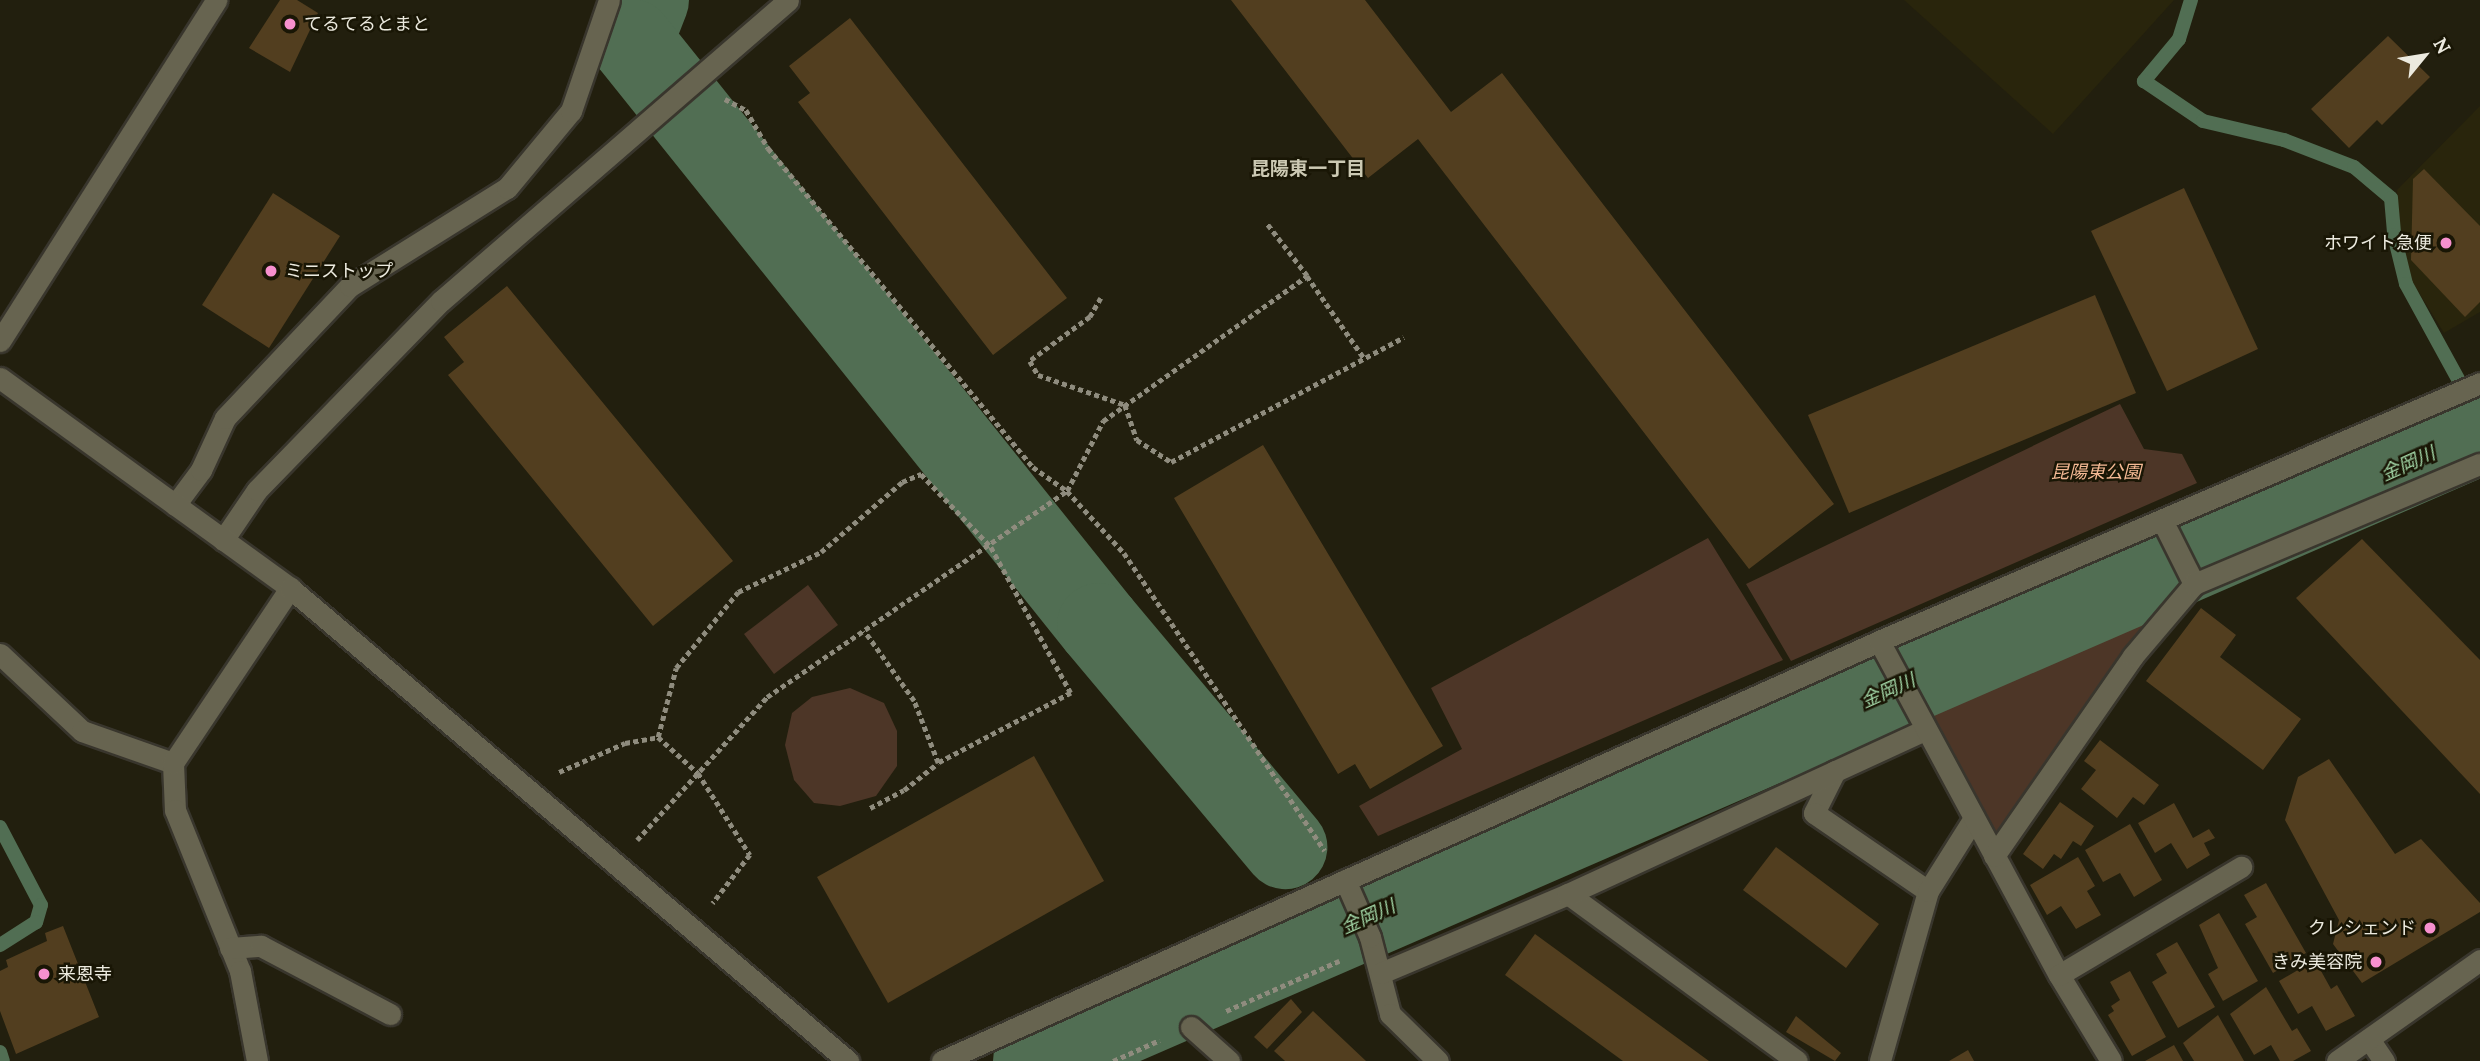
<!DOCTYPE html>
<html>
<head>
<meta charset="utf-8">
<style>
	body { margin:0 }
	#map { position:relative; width:2480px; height:1061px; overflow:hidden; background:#221f0e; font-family:Lora,"Noto Sans JP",serif }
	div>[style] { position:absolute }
	.built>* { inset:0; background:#29250c }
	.green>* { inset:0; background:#4d3627 }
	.stream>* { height:14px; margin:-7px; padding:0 7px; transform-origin:7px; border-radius:7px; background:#516e53 }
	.river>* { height:84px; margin:-42px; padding:0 42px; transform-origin:42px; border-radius:42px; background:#516e53 }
	.building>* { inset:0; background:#523e1f }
	.path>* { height:4.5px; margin-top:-2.25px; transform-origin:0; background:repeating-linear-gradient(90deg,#8f8c7e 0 5px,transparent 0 8.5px) }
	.roads { filter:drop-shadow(2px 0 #39362d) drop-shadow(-2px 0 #39362d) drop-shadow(0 2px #39362d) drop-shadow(0 -2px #39362d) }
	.service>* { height:21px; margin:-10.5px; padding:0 10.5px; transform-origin:10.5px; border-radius:10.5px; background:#676450 }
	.minor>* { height:21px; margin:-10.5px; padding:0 10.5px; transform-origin:10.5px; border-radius:10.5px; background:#676450 }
	.tertiary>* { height:21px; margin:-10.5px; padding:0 10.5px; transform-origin:10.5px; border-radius:10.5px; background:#676450 }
	.dots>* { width:19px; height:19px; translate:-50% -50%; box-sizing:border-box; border:4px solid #191605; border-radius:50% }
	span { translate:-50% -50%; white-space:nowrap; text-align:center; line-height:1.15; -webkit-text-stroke:5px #191605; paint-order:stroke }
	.poi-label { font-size:18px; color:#eceadf }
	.left { translate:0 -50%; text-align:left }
	.right { translate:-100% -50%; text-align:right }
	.park-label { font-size:18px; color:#f4b994; font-style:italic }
	.neighbourhood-label { font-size:19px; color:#ccc9b3; font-weight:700 }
	.water-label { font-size:19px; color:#a1d4a5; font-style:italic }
	.north { position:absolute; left:2389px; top:21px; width:70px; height:70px; -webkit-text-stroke:5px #191605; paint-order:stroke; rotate:60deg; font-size:19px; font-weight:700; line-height:28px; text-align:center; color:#eceadf }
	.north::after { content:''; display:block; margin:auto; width:24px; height:32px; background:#eceadf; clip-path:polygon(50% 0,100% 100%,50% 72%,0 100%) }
</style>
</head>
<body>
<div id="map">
	<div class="built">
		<div style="clip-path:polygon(1904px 0,2174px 0,2053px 134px)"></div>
		<div style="clip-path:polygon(2480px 106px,2480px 312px,2444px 333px,2411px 280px,2402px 252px,2397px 190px)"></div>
	</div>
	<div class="green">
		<div style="clip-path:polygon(2120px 404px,2144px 449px,2182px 454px,2197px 483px,1791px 661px,1746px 584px)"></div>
		<div style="clip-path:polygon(1708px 538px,1783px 660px,1378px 836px,1359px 806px,1462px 749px,1431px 688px)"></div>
		<div style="clip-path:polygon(808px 585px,838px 625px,774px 674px,744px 634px)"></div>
		<div style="clip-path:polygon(2156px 606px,2160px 609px,1997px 839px,1927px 707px)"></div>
		<div style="clip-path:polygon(850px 688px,884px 703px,897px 731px,897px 766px,876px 796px,840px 806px,814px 803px,794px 780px,785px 745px,792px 713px,812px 697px)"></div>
	</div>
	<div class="stream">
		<div style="left:2191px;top:0;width:41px;rotate:107.1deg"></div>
		<div style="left:2179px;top:39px;width:55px;rotate:129.8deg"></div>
		<div style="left:2144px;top:81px;width:71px;rotate:34.1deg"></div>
		<div style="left:2203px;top:121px;width:83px;rotate:13.2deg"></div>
		<div style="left:2284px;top:140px;width:75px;rotate:21.1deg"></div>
		<div style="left:2354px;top:167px;width:48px;rotate:40deg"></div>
		<div style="left:2391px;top:198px;width:37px;rotate:85deg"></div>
		<div style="left:2394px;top:235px;width:50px;rotate:76.2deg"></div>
		<div style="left:2406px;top:284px;width:154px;rotate:61.3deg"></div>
		<div style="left:0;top:827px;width:88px;rotate:62.3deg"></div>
		<div style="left:41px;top:905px;width:18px;rotate:106deg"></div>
		<div style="left:36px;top:922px;width:43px;rotate:147.4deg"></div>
		<div style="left:0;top:1052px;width:9px;rotate:72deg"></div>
	</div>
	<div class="river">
		<div style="left:647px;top:0;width:44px;rotate:111.3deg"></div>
		<div style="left:631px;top:41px;width:748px;rotate:51.29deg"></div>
		<div style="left:1099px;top:625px;width:290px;rotate:50deg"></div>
		<div style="left:1035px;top:1061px;width:1576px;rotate:-23.49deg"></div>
	</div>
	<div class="building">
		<div style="clip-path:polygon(280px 0,297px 0,318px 13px,290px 72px,249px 48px)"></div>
		<div style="clip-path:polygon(1231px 0,1365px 0,1451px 112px,1502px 73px,1834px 504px,1749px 569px,1418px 139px,1368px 178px)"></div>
		<div style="clip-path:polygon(850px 18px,1067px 298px,993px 355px,798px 102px,810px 93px,789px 66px)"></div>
		<div style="clip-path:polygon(2388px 36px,2430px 77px,2382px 125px,2377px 120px,2349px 148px,2311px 109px)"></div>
		<div style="clip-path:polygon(2424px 169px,2480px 226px,2480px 302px,2465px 317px,2411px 260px,2413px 179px)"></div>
		<div style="clip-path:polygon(2184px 188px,2258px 349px,2167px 391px,2091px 231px)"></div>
		<div style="clip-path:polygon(273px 193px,340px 236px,269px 348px,202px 305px)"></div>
		<div style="clip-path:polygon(507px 286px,733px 561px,653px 626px,448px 375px,464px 362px,444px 337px)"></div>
		<div style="clip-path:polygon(2095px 295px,2136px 393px,1849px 513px,1808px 415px)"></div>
		<div style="clip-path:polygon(1263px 445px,1443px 746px,1370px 789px,1355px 764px,1338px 774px,1174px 498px)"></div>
		<div style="clip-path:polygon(2362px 539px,2480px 660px,2480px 794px,2296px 598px)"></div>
		<div style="clip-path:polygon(2201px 608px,2236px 635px,2220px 657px,2301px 719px,2263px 770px,2146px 681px)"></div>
		<div style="clip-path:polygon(2100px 740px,2159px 785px,2144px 805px,2133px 797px,2117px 818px,2081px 789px,2096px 770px,2084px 761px)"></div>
		<div style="clip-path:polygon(1034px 756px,1104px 881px,888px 1003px,817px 877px)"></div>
		<div style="clip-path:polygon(2329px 759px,2395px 854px,2421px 839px,2480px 903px,2480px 912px,2362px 983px,2333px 944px,2339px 920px,2285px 820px,2298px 777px)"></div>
		<div style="clip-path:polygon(2060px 802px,2094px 826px,2081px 846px,2073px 841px,2061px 859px,2054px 854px,2043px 869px,2023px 854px)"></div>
		<div style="clip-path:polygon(2174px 803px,2193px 838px,2209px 829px,2215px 838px,2204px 843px,2210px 855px,2187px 869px,2171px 843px,2155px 853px,2138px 823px)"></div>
		<div style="clip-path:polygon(2130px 824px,2162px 880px,2134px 897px,2120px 873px,2103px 882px,2085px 850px)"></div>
		<div style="clip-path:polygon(1776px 847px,1879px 924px,1846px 968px,1743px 890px)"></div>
		<div style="clip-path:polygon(2078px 857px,2095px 886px,2087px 891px,2101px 915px,2076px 929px,2061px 906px,2047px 915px,2030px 885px)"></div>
		<div style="clip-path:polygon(2266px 883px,2306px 953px,2273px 973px,2245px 924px,2257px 917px,2244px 895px)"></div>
		<div style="clip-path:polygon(2219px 913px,2258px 981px,2223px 1001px,2208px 974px,2218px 968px,2199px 925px)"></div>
		<div style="clip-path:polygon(63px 926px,99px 1017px,16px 1054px,0 1011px,0 971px,8px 967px,6px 960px,47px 941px,45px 933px)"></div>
		<div style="clip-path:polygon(1535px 934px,1709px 1061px,1623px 1061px,1505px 975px)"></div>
		<div style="clip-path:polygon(2177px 942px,2215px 1007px,2178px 1028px,2152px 982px,2167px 973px,2156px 954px)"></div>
		<div style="clip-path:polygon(2315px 960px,2331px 989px,2337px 985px,2355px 1016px,2326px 1031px,2312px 1006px,2298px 1014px,2279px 981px)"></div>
		<div style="clip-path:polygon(2130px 971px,2166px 1037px,2132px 1056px,2108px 1015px,2114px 1011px,2111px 1006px,2120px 1000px,2110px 982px)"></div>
		<div style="clip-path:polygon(2266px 987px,2292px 1031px,2297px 1028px,2311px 1051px,2293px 1061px,2280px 1061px,2271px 1045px,2254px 1055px,2230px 1014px)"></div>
		<div style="clip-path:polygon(1291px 999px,1302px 1012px,1267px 1049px,1254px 1037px)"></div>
		<div style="clip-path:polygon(1313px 1011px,1366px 1061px,1285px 1061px,1274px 1051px)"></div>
		<div style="clip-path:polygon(2218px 1015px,2244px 1061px,2194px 1061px,2183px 1043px)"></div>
		<div style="clip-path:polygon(1796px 1016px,1841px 1053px,1835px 1061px,1786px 1032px)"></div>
		<div style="clip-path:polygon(2174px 1045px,2183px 1061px,2145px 1061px)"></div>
		<div style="clip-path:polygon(1968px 1050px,1974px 1061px,1949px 1061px)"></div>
	</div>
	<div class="path">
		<div style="left:725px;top:99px;width:24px;rotate:28deg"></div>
		<div style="left:746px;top:110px;width:44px;rotate:59.9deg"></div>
		<div style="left:768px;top:148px;width:415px;rotate:50.3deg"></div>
		<div style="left:1033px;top:467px;width:42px;rotate:35.2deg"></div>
		<div style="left:1067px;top:491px;width:84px;rotate:47.4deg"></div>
		<div style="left:1124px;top:553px;width:359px;rotate:56deg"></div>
		<div style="left:1307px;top:276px;width:100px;rotate:55.2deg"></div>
		<div style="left:1101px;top:298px;width:22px;rotate:120deg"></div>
		<div style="left:1090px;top:317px;width:74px;rotate:143.7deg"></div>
		<div style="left:1030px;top:361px;width:16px;rotate:60deg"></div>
		<div style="left:1038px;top:375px;width:92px;rotate:19deg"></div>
		<div style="left:1125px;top:405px;width:37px;rotate:71deg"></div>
		<div style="left:1137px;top:440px;width:40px;rotate:32.9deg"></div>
		<div style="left:1171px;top:462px;width:264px;rotate:-28.2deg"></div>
		<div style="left:658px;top:737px;width:54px;rotate:42deg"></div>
		<div style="left:698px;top:773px;width:97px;rotate:57.6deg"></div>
		<div style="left:750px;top:855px;width:61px;rotate:127.6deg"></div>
		<div style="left:559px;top:772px;width:72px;rotate:-23.7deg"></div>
		<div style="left:625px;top:743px;width:34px;rotate:-10deg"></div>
		<div style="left:658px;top:737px;width:71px;rotate:-75.4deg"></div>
		<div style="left:676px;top:668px;width:98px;rotate:-50.8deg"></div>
		<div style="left:738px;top:592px;width:92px;rotate:-25.7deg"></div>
		<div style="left:821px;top:552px;width:107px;rotate:-40.8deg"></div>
		<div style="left:902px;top:482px;width:21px;rotate:-23deg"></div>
		<div style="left:921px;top:474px;width:101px;rotate:46.2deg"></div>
		<div style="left:991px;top:547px;width:166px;rotate:61.3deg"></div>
		<div style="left:1071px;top:693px;width:150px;rotate:152.2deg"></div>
		<div style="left:938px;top:763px;width:66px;rotate:-111.2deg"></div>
		<div style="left:914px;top:701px;width:86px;rotate:-125.5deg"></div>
		<div style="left:870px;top:808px;width:38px;rotate:-28deg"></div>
		<div style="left:904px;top:790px;width:43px;rotate:-38.5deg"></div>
		<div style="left:637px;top:840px;width:193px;rotate:-47.7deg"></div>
		<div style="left:767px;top:697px;width:364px;rotate:-34.5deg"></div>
		<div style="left:1067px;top:491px;width:79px;rotate:-62.8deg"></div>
		<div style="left:1103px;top:421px;width:250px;rotate:-35.4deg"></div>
		<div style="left:1307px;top:276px;width:66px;rotate:-127.6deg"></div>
		<div style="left:1226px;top:1011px;width:124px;rotate:-23.9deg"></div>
		<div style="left:1113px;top:1061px;width:51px;rotate:-24.1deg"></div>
	</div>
	<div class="roads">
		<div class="service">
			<div style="left:223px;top:540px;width:60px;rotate:-55.8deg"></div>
			<div style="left:257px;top:490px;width:264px;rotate:-45.8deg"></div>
			<div style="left:441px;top:301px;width:459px;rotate:-40.9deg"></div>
			<div style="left:1835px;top:771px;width:47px;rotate:116.6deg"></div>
			<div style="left:1814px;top:813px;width:138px;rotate:34.4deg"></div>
			<div style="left:1928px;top:891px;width:177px;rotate:105.8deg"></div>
			<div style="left:1928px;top:891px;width:86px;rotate:-57.8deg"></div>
			<div style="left:1568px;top:894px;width:283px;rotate:36.1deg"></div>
			<div style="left:1370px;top:937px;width:80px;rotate:75.4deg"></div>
			<div style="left:1390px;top:1014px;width:67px;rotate:44.4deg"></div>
			<div style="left:1381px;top:973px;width:203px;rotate:-22.9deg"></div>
			<div style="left:1568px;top:894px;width:394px;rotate:-24.7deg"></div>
			<div style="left:1191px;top:1027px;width:51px;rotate:41.8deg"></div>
		</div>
		<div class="minor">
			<div style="left:175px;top:505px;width:44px;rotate:-53.4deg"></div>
			<div style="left:201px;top:470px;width:57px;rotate:-65.2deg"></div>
			<div style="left:225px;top:418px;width:182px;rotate:-46.6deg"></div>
			<div style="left:350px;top:286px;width:185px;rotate:-32deg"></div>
			<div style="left:507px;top:188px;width:100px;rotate:-50.3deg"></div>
			<div style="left:571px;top:111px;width:117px;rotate:-71.1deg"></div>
			<div style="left:2162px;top:520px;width:72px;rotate:63.4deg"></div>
			<div style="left:1879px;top:641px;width:379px;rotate:61.7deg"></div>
			<div style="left:2059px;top:975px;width:100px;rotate:58.8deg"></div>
			<div style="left:0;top:654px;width:112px;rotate:43.2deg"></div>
			<div style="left:82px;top:731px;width:96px;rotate:19.4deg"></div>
			<div style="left:173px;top:763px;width:47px;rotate:87.6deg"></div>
			<div style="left:175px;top:810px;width:174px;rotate:68deg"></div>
			<div style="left:240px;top:971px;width:92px;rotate:79.3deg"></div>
			<div style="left:173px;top:763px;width:211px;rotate:-56.2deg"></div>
			<div style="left:1994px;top:856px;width:244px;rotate:-55.2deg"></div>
			<div style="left:2133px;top:656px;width:94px;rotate:-49.7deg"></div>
			<div style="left:2194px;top:584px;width:310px;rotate:-22.8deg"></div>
			<div style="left:1345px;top:880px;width:62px;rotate:66.3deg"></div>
			<div style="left:230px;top:948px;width:31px;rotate:-4deg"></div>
			<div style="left:261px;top:946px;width:146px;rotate:27.8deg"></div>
			<div style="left:2059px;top:975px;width:212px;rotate:-30.7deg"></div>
			<div style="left:2369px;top:1039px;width:27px;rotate:56deg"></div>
			<div style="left:942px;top:1061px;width:1027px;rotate:-24.14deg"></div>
			<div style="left:1879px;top:641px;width:654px;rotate:-23.23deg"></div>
			<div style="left:2337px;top:1061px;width:175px;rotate:-35.2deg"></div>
		</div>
		<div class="tertiary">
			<div style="left:0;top:341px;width:404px;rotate:-57.6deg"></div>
			<div style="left:0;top:378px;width:358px;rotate:35.9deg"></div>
			<div style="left:290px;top:588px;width:732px;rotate:40.29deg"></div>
		</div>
	</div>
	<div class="dots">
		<div style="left:290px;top:24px;background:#f790ce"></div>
		<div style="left:2446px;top:243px;background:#f790ce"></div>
		<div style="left:271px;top:271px;background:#f790ce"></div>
		<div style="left:2430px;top:928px;background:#f790ce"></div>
		<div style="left:2376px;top:962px;background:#f790ce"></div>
		<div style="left:44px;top:974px;background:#f790ce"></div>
	</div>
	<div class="poi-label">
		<span class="left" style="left:304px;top:24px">てるてるとまと</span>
		<span class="right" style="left:2432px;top:243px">ホワイト急便</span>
		<span class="left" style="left:285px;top:271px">ミニストップ</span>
		<span class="right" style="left:2416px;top:928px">クレシェンド</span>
		<span class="right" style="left:2362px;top:962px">きみ美容院</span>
		<span class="left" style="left:58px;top:974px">来恩寺</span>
	</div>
	<div class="park-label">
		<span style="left:2096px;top:472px">昆陽東公園</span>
	</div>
	<div class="neighbourhood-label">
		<span style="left:1308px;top:169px">昆陽東一丁目</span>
	</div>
	<div class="water-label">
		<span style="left:2408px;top:464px;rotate:-24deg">金岡川</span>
		<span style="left:1888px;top:691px;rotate:-24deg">金岡川</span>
		<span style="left:1368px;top:917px;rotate:-24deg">金岡川</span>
	</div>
	<div class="north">N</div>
</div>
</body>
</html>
